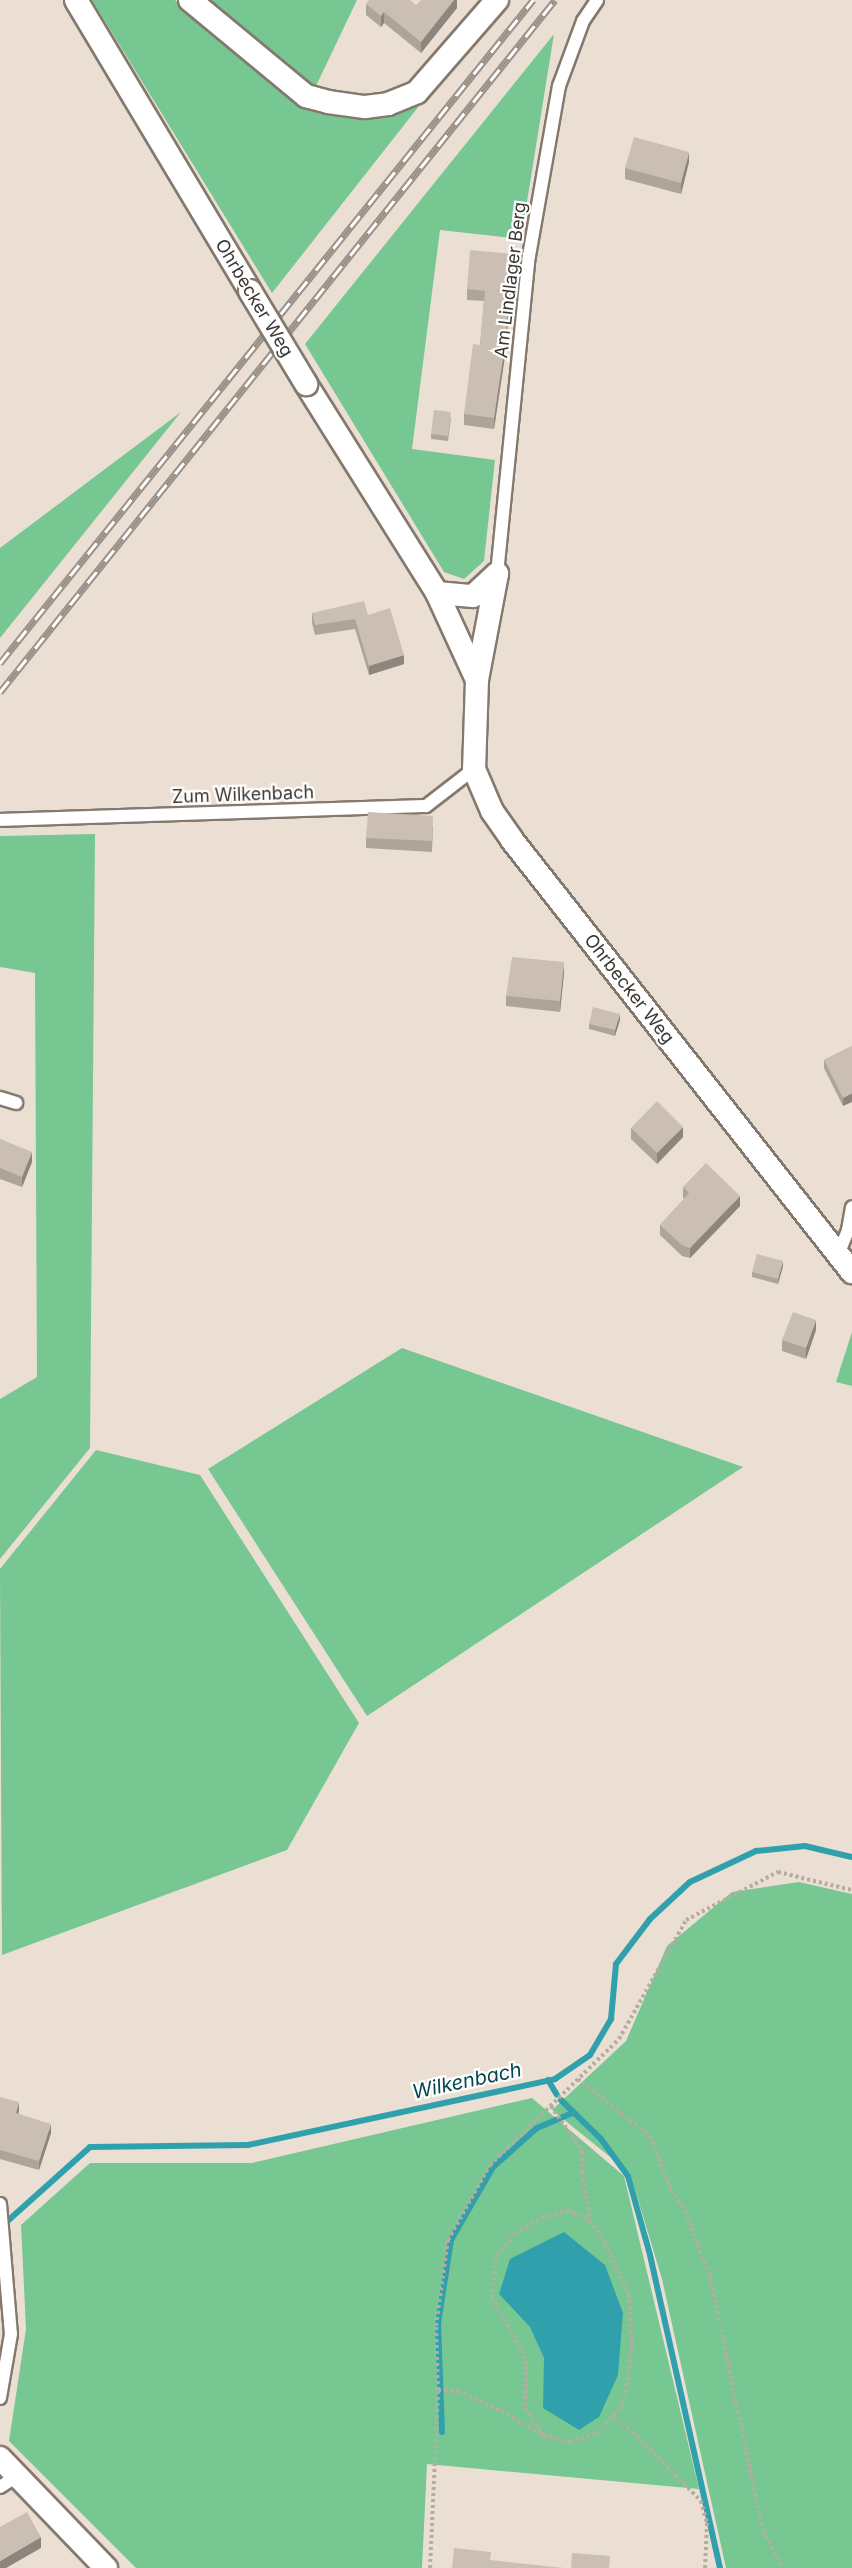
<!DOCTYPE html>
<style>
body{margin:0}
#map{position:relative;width:852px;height:2568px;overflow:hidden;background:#ebdfd3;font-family:Inter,sans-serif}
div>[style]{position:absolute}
.green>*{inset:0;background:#76c792}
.water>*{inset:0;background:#30a1ac}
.stream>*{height:6px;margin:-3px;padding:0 3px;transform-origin:3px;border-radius:3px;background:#30a1ac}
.path>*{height:4px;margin-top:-2px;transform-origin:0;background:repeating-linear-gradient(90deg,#b5aca2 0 3px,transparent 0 6px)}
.roads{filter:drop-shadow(2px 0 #84796e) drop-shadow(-2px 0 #84796e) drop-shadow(0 2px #84796e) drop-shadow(0 -2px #84796e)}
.service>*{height:12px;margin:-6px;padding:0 6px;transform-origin:6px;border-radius:6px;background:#fff}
.minor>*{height:22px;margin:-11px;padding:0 11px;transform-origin:11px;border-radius:11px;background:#fff}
.rail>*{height:7px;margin-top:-3.5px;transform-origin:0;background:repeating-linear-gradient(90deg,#fff 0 14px,#9a9289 0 28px);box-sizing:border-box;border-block:2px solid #9a9289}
.bridges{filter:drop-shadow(2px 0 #84796e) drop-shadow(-2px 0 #84796e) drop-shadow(0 2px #84796e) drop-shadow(0 -2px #84796e)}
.minor-bridge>*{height:22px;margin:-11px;padding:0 11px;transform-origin:11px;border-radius:11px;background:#fff}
.wall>*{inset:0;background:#afa49a}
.shaded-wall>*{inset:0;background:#8e867d}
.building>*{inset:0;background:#cbbfb3}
span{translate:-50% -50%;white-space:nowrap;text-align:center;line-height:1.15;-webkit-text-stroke:4.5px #fff;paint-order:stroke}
.street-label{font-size:18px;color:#3c3833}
.water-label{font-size:20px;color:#01464d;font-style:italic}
</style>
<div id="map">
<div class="green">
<div style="clip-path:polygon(92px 0,175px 0,301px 103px,367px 120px,419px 106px,272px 293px)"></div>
<div style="clip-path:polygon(208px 0,357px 0,315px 88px)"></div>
<div style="clip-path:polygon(554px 34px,521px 239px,440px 230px,412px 449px,495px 460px,484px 561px,464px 579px,444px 572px,305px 344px)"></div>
<div style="clip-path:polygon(181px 412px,0 638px,0 548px)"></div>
<div style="clip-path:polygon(95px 834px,90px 1448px,0 1559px,0 1399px,37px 1377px,35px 973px,0 967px,0 836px)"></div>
<div style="clip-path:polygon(852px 1332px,852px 1386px,836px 1382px)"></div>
<div style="clip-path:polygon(402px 1348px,743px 1467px,367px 1716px,208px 1469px)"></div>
<div style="clip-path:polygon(96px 1450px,200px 1475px,359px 1723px,287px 1850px,2px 1955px,0 1569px)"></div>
<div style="clip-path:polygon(799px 1882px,852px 1894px,852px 2568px,726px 2568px,662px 2279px,630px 2173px,552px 2110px,626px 2041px,667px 1946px,732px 1892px)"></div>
<div style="clip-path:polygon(532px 2098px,624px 2176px,699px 2489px,427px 2464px,422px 2568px,136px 2568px,9px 2441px,26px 2329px,21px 2225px,90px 2163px,252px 2163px)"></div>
</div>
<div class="water">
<div style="clip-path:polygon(564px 2232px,605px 2265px,623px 2313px,618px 2375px,599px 2417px,579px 2430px,543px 2408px,544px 2358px,530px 2327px,499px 2294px,510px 2259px)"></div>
</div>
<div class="stream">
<div style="left:548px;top:2080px;width:17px;rotate:59deg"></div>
<div style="left:561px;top:2100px;width:56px;rotate:44.3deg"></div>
<div style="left:601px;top:2139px;width:46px;rotate:53.9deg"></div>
<div style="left:628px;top:2176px;width:82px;rotate:74.4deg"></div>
<div style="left:650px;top:2255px;width:321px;rotate:77.4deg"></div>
<div style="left:2px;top:2226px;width:118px;rotate:-41.9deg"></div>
<div style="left:90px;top:2147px;width:158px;rotate:-0.7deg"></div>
<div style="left:248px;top:2145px;width:314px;rotate:-12.1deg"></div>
<div style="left:555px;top:2079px;width:42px;rotate:-34.4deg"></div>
<div style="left:590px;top:2055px;width:42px;rotate:-59.7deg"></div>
<div style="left:611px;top:2019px;width:55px;rotate:-84.8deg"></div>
<div style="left:616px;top:1964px;width:56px;rotate:-52.9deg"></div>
<div style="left:650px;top:1919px;width:54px;rotate:-42.8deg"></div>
<div style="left:690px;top:1882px;width:73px;rotate:-25.2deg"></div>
<div style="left:756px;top:1851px;width:49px;rotate:-5.8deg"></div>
<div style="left:805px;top:1846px;width:48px;rotate:13.2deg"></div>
<div style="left:442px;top:2432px;width:108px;rotate:-92.1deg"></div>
<div style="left:438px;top:2324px;width:85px;rotate:-81.2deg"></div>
<div style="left:451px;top:2240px;width:84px;rotate:-60.1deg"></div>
<div style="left:493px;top:2167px;width:59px;rotate:-41.6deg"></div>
<div style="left:537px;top:2128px;width:39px;rotate:-23deg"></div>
</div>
<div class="path">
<div style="left:578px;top:2079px;width:92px;rotate:38.4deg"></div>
<div style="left:650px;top:2136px;width:58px;rotate:68.7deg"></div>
<div style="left:671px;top:2190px;width:25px;rotate:56deg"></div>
<div style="left:685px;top:2211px;width:70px;rotate:69deg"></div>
<div style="left:710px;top:2276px;width:260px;rotate:78.3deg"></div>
<div style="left:763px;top:2531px;width:42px;rotate:61.6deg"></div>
<div style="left:551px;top:2106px;width:56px;rotate:55.2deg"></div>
<div style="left:583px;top:2152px;width:20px;rotate:93deg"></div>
<div style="left:582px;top:2172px;width:50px;rotate:79.6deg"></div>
<div style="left:438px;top:2390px;width:20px;rotate:3deg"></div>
<div style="left:458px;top:2391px;width:54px;rotate:25.1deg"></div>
<div style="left:507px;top:2414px;width:43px;rotate:30.7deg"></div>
<div style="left:544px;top:2436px;width:27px;rotate:13deg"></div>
<div style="left:570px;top:2442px;width:29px;rotate:-18deg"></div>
<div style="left:598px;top:2433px;width:38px;rotate:-49deg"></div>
<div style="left:623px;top:2404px;width:54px;rotate:-80.4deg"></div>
<div style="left:632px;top:2351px;width:56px;rotate:-93.1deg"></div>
<div style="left:629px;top:2295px;width:57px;rotate:-114.8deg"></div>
<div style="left:605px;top:2243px;width:25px;rotate:-124deg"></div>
<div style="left:591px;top:2222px;width:25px;rotate:-151deg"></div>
<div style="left:569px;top:2210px;width:26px;rotate:164deg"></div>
<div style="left:544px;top:2217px;width:35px;rotate:151deg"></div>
<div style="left:513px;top:2234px;width:30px;rotate:124deg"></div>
<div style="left:496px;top:2259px;width:39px;rotate:96deg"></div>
<div style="left:492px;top:2298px;width:60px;rotate:60deg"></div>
<div style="left:522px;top:2350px;width:16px;rotate:76deg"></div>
<div style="left:526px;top:2366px;width:42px;rotate:91.4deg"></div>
<div style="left:525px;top:2408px;width:34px;rotate:56deg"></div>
<div style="left:613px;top:2416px;width:26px;rotate:39deg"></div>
<div style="left:633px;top:2432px;width:97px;rotate:45.4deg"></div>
<div style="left:701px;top:2501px;width:23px;rotate:75deg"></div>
<div style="left:707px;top:2523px;width:45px;rotate:92.5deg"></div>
<div style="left:430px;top:2568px;width:178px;rotate:-87.4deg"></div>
<div style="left:438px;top:2390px;width:64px;rotate:-91.8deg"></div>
<div style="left:436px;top:2326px;width:87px;rotate:-82.1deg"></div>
<div style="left:448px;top:2240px;width:86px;rotate:-60.8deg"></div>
<div style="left:490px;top:2165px;width:180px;rotate:-44.3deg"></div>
<div style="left:619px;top:2039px;width:137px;rotate:-60.6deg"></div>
<div style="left:686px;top:1920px;width:104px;rotate:-27.6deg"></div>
<div style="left:778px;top:1872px;width:76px;rotate:13.7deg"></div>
</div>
<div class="roads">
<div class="service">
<div style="left:497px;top:574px;width:320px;rotate:-84.3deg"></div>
<div style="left:529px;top:256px;width:173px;rotate:-80deg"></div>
<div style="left:559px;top:86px;width:69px;rotate:-69.7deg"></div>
<div style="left:583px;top:21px;width:25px;rotate:-56deg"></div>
<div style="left:0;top:820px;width:426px;rotate:-1.9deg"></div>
<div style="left:426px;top:806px;width:61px;rotate:-37.6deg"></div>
<div style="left:0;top:1098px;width:17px;rotate:17deg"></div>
<div style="left:838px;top:1255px;width:27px;rotate:-68deg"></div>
<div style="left:848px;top:1230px;width:23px;rotate:-80deg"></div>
<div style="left:0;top:2204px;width:130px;rotate:85.2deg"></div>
<div style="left:11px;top:2334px;width:65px;rotate:99.8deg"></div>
<div style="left:0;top:2487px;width:20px;rotate:-33deg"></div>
</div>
<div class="minor">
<div style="left:76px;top:0;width:339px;rotate:59.1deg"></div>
<div style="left:190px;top:0;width:151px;rotate:39.6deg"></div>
<div style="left:306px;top:96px;width:23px;rotate:15deg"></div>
<div style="left:328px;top:102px;width:37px;rotate:8deg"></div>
<div style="left:365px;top:107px;width:23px;rotate:-7deg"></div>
<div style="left:388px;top:104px;width:31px;rotate:-22deg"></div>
<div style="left:417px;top:92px;width:122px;rotate:-49deg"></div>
<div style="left:306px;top:384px;width:247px;rotate:57.9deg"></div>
<div style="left:437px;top:593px;width:36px;rotate:5deg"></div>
<div style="left:473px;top:596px;width:33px;rotate:-43deg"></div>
<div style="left:497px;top:574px;width:108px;rotate:100.7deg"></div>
<div style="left:477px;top:680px;width:89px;rotate:91.9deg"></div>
<div style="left:474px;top:769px;width:46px;rotate:66.8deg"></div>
<div style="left:492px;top:811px;width:35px;rotate:55deg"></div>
<div style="left:512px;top:840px;width:550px;rotate:51.8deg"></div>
<div style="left:437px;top:593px;width:96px;rotate:65.3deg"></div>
<div style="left:0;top:2458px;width:153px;rotate:46.1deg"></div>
</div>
</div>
<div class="rail">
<div style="left:0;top:663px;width:851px;rotate:-51.2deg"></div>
<div style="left:0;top:692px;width:887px;rotate:-51.27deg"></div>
</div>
<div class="bridges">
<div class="minor-bridge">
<div style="left:250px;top:291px;width:109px;rotate:58.9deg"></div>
</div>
</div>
<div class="wall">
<div style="clip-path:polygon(457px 0,457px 8px,421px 53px,384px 23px,381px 27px,366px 15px,366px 4px,416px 5px)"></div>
<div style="clip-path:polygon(689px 162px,681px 194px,625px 179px,625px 168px)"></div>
<div style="clip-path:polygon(513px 264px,505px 356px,494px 429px,464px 425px,464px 414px,480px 345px,484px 301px,467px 300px,467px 289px)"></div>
<div style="clip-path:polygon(451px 417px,448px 441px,431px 439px,431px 434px)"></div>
<div style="clip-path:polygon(312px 613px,368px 615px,404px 664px,369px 675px,355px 629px,315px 635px,312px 623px)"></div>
<div style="clip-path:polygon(433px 826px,432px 852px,366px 848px,366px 838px)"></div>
<div style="clip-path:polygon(564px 973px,560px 1012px,506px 1006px,506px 996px)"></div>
<div style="clip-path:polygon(620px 1020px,615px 1036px,589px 1029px,589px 1024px)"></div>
<div style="clip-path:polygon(852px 1046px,843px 1106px,824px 1068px,824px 1060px)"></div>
<div style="clip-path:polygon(631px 1128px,683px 1137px,657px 1164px,631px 1139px)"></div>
<div style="clip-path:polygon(0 1139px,32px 1162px,22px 1187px,0 1179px)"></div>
<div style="clip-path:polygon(683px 1187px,740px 1206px,690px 1258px,682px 1256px,660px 1235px,660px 1225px,684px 1199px,683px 1198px)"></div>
<div style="clip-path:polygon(783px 1266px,778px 1284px,752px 1277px,752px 1272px)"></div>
<div style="clip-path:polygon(816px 1330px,806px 1359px,782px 1351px,782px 1340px)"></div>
<div style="clip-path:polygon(0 2097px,19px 2111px,18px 2113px,51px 2133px,39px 2170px,0 2159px)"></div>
</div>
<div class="shaded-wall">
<div style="clip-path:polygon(454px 0,457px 0,457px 8px,421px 53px,421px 42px)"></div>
<div style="clip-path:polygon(384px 12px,384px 23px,381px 27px,381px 16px)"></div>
<div style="clip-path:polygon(689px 152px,689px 162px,681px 194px,681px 183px)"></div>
<div style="clip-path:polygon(513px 254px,513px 264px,505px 356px,494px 429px,494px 418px)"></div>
<div style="clip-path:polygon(404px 655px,404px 664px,369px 675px,369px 666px)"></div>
<div style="clip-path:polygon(564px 962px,564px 973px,560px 1012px,560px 1001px)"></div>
<div style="clip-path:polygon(620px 1014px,620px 1020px,615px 1036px,615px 1030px)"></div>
<div style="clip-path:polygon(852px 1093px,852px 1102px,843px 1106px,843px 1098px)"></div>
<div style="clip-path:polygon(683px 1127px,683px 1137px,657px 1164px,657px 1153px)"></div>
<div style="clip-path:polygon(32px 1152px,32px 1162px,22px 1187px,22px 1177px)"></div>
<div style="clip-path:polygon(740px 1196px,740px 1206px,690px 1258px,690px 1248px)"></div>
<div style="clip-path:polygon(783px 1261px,783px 1266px,778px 1284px,778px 1279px)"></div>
<div style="clip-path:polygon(816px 1320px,816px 1330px,806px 1359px,806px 1348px)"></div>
<div style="clip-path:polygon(19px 2102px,19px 2111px,16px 2122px,16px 2113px)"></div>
<div style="clip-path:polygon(51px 2124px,51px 2133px,39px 2170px,39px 2161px)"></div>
<div style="clip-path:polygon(41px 2537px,41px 2548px,6px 2568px,0 2568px,0 2561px)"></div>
</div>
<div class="building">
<div style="clip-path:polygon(369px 0,410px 0,416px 5px,421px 0,454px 0,421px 42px,384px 12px,381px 16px,366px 4px)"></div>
<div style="clip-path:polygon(634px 137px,689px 152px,681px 183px,625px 168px)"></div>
<div style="clip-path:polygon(470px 250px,513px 254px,505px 345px,494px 418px,464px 414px,473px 344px,480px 345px,485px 291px,467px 289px)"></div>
<div style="clip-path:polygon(434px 410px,451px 412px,448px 436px,431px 434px)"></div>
<div style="clip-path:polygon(364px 601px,368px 615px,390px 608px,404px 655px,369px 666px,355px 619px,315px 625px,312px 613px)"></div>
<div style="clip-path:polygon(368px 812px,433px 816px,432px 841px,366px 838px)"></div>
<div style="clip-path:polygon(512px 957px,564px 962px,560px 1001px,506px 996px)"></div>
<div style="clip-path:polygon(593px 1007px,620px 1014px,615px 1030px,589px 1024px)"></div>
<div style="clip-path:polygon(852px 1046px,852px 1093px,843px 1098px,824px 1060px)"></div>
<div style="clip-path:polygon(657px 1101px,683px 1127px,657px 1153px,631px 1128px)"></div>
<div style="clip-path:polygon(0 1139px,32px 1152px,22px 1177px,0 1168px)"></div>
<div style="clip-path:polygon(706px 1163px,740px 1196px,690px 1248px,682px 1245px,660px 1225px,689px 1193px,683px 1187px)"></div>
<div style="clip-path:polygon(757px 1254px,783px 1261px,778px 1279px,752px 1272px)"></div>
<div style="clip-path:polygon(793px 1312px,816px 1320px,806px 1348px,782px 1340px)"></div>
<div style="clip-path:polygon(0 2097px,19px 2102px,16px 2113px,51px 2124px,39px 2161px,0 2150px)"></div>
<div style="clip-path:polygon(27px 2512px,41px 2537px,0 2561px,0 2527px)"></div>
<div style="clip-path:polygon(454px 2548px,491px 2552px,490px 2560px,564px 2568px,452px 2568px)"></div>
<div style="clip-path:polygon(572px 2553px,610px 2556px,609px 2568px,571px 2568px)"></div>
</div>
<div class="street-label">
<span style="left:511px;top:280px;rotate:-83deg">Am Lindlager Berg</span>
<span style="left:254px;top:298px;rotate:59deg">Ohrbecker Weg</span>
<span style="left:243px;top:795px;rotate:-2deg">Zum Wilkenbach</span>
<span style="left:629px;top:989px;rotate:52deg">Ohrbecker Weg</span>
</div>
<div class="water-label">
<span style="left:467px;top:2081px;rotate:-12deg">Wilkenbach</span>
</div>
</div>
